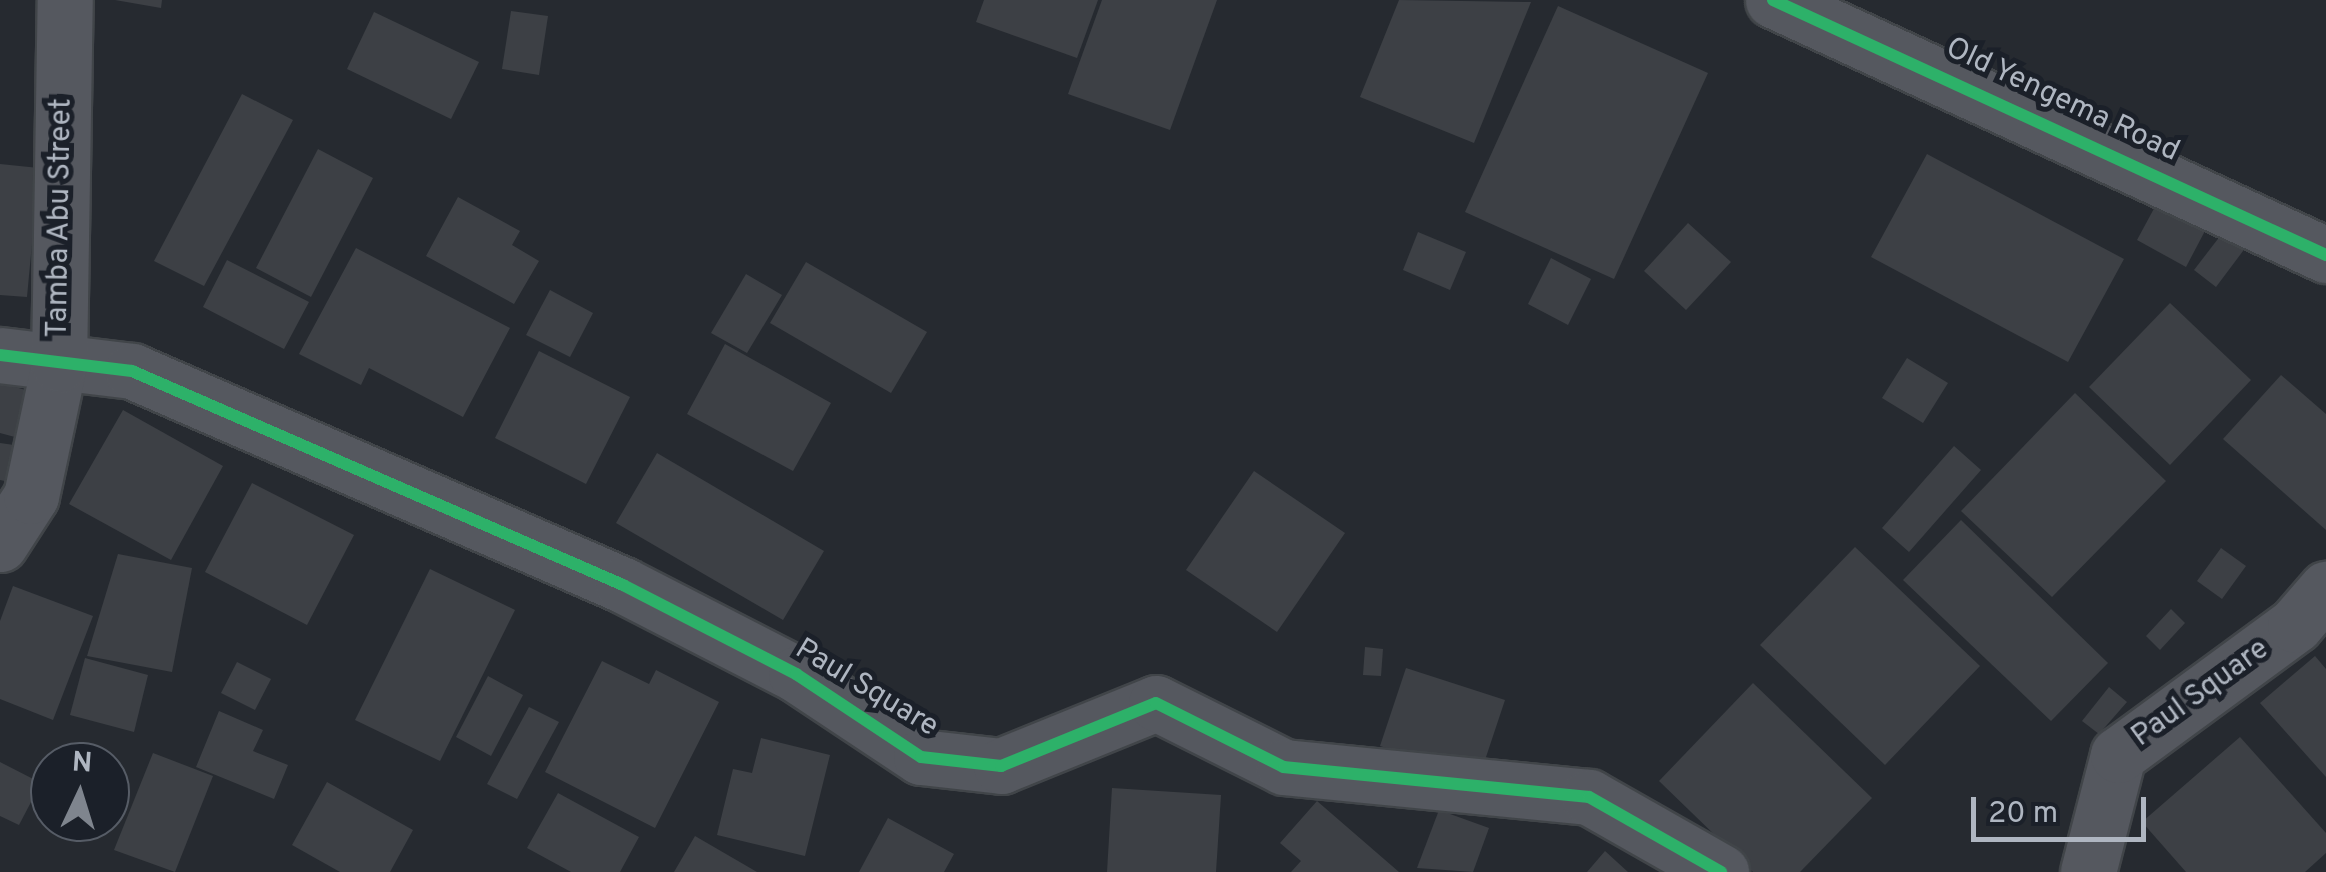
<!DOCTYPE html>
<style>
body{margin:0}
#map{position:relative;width:2326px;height:872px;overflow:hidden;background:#262a30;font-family:Overpass,sans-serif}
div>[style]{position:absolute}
.building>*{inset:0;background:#3d4045}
.roads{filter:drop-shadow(2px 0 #414549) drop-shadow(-2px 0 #414549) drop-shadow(0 2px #414549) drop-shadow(0 -2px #414549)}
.minor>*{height:55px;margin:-27.5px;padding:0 27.5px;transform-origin:27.5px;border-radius:27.5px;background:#55585f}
.cycleway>*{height:12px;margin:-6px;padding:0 6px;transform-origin:6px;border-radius:6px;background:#2db169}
span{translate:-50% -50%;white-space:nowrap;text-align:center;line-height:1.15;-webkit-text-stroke:10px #1b2029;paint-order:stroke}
.street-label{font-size:30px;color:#afb6c1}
.north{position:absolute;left:30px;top:742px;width:100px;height:100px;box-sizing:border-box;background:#1b2029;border:2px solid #565c66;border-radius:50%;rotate:4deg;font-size:28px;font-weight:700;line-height:40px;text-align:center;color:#afb6c1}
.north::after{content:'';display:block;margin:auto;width:35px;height:45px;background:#7f858e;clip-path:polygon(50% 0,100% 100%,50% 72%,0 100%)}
.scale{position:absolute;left:1971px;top:797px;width:175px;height:45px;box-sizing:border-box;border:5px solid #afb6c1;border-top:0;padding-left:12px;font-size:30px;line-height:35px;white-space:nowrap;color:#afb6c1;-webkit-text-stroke:8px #1b2029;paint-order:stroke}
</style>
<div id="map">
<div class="building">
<div style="clip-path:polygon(115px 0,162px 0,161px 8px)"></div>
<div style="clip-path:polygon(984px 0,1098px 0,1077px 58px,976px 22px)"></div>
<div style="clip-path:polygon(1102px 0,1217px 0,1170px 130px,1068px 94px)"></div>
<div style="clip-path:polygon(1399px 0,1531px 2px,1474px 143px,1360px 97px)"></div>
<div style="clip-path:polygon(1558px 6px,1708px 73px,1614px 279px,1465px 212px)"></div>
<div style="clip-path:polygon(511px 11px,548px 16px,539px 75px,502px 69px)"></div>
<div style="clip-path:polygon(374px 12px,479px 62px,451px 119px,347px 69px)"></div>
<div style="clip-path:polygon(242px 94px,293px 120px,204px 286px,154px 261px)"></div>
<div style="clip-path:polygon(318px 149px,373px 178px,311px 297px,256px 268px)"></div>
<div style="clip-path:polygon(1927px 154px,2124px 259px,2068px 362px,1871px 257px)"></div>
<div style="clip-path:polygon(0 164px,39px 168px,27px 297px,0 295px)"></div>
<div style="clip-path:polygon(458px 197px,520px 231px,512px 245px,539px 261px,514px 304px,426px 256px)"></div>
<div style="clip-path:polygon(2157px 203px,2206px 229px,2186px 267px,2137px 240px)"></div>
<div style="clip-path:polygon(1688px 223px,1731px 262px,1686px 310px,1644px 271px)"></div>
<div style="clip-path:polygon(2224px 231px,2246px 247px,2216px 287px,2194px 270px)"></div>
<div style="clip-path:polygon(1418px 232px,1466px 252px,1450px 290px,1403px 270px)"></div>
<div style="clip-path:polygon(356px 248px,510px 328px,463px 417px,369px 368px,361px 385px,299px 354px)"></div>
<div style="clip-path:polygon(1551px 258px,1591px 279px,1568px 325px,1528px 304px)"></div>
<div style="clip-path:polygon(227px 260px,309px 302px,284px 349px,203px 307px)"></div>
<div style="clip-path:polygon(806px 262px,927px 332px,891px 393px,770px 323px)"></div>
<div style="clip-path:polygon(746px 274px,782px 295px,747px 353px,711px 333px)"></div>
<div style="clip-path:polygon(550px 290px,593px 313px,570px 357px,526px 335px)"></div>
<div style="clip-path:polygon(2170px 303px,2251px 380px,2170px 465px,2089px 387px)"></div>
<div style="clip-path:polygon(725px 344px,831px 403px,793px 471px,687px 414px)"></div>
<div style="clip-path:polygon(539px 351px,630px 397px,586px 484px,495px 438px)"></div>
<div style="clip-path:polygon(1907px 358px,1948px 383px,1923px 423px,1882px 398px)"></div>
<div style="clip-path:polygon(2281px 375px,2326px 414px,2326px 530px,2223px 439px)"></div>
<div style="clip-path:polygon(0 383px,37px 393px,26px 440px,0 433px)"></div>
<div style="clip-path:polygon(2075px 393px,2166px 481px,2052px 597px,1961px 511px)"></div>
<div style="clip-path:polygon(123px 410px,223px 466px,171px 560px,69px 504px)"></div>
<div style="clip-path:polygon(0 443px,21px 446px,15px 483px,0 480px)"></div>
<div style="clip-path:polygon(1954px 446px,1981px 470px,1909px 552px,1882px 528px)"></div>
<div style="clip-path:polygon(657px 453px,824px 551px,783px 620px,616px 523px)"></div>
<div style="clip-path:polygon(1254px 471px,1345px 533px,1277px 632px,1186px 570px)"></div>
<div style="clip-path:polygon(252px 483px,354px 535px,307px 625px,205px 572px)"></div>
<div style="clip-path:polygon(1961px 520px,2108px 663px,2051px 721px,1903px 580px)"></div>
<div style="clip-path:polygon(1855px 547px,1980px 666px,1885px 765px,1760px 645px)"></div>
<div style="clip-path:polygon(2221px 548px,2246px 566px,2222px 599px,2197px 581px)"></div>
<div style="clip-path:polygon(118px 554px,192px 568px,172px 672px,87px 656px)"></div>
<div style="clip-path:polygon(430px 569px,515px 610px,440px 761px,355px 720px)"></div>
<div style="clip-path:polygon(13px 586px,93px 616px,53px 720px,0 699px,0 621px)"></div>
<div style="clip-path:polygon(2171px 609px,2185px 623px,2160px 650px,2146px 636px)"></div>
<div style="clip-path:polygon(1365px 647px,1383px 649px,1381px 676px,1363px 675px)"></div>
<div style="clip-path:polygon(2315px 656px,2326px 669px,2326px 777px,2260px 703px)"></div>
<div style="clip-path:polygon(85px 658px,148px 675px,134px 732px,70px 715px)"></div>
<div style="clip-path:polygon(602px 661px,649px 684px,656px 670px,719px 702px,655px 828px,545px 772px)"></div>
<div style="clip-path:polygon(237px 662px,271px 679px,255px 710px,221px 693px)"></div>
<div style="clip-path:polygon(1406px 668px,1505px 700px,1479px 778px,1380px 746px)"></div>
<div style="clip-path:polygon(488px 676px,523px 695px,491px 756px,456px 737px)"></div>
<div style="clip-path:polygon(1753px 683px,1872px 798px,1800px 872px,1753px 872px,1659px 781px)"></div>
<div style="clip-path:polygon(2109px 687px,2127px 702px,2099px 734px,2082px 721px)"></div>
<div style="clip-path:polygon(529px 707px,559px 722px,517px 799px,487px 784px)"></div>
<div style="clip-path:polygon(219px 711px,263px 730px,253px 751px,288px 765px,274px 799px,196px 767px)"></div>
<div style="clip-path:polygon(2240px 737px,2326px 833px,2326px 853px,2305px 872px,2186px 872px,2142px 822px)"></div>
<div style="clip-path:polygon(761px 738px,830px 755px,805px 856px,717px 835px,733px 769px,752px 773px)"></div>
<div style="clip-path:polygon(153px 753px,213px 776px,175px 872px,114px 850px)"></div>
<div style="clip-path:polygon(0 762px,41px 783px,19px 825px,0 816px)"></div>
<div style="clip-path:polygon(327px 782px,413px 830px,390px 872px,340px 872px,292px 845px)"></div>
<div style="clip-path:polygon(1112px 788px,1221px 795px,1216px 872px,1107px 872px)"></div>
<div style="clip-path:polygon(558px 793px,639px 837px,620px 872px,571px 872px,527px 848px)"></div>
<div style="clip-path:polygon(1317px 801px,1399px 872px,1291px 872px,1301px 861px,1280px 843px)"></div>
<div style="clip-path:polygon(1439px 810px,1489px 828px,1473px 872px,1417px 868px)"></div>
<div style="clip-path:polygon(888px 818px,954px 854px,944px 872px,859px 872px)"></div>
<div style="clip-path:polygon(695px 836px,757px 872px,674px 872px)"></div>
<div style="clip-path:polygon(1605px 851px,1628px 872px,1587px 872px)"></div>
</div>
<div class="roads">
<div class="minor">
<div style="left:1773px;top:0;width:609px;rotate:24.76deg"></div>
<div style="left:0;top:355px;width:133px;rotate:6.9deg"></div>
<div style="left:132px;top:371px;width:536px;rotate:23.55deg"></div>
<div style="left:623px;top:585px;width:195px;rotate:27.2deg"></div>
<div style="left:796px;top:674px;width:150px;rotate:33.6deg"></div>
<div style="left:921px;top:757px;width:81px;rotate:6.4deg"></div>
<div style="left:1001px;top:766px;width:167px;rotate:-22.1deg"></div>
<div style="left:1156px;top:703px;width:143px;rotate:26.6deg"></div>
<div style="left:1284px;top:767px;width:306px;rotate:5.6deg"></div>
<div style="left:1589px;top:797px;width:152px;rotate:29.6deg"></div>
<div style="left:0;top:544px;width:57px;rotate:-57.1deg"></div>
<div style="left:31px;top:496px;width:135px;rotate:-78deg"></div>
<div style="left:59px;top:364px;width:364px;rotate:-89.1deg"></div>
<div style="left:2088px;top:872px;width:121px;rotate:-75.6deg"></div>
<div style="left:2118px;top:755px;width:220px;rotate:-36.3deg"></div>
<div style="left:2295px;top:625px;width:48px;rotate:-49.3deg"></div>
</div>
</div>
<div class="cycleway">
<div style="left:1773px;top:0;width:609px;rotate:24.76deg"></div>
<div style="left:0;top:355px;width:133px;rotate:6.9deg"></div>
<div style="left:132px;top:371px;width:536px;rotate:23.55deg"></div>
<div style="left:623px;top:585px;width:195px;rotate:27.2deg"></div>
<div style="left:796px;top:674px;width:150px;rotate:33.6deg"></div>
<div style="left:921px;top:757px;width:81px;rotate:6.4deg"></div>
<div style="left:1001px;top:766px;width:167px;rotate:-22.1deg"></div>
<div style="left:1156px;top:703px;width:143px;rotate:26.6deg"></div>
<div style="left:1284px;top:767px;width:306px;rotate:5.6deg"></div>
<div style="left:1589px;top:797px;width:152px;rotate:29.6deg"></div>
</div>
<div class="street-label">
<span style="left:2062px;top:101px;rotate:25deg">Old Yengema Road</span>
<span style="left:61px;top:218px;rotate:-89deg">Tamba Abu Street</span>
<span style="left:866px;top:689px;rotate:31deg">Paul Square</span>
<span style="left:2201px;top:694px;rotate:-36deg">Paul Square</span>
</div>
<div class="north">N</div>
<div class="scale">20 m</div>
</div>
